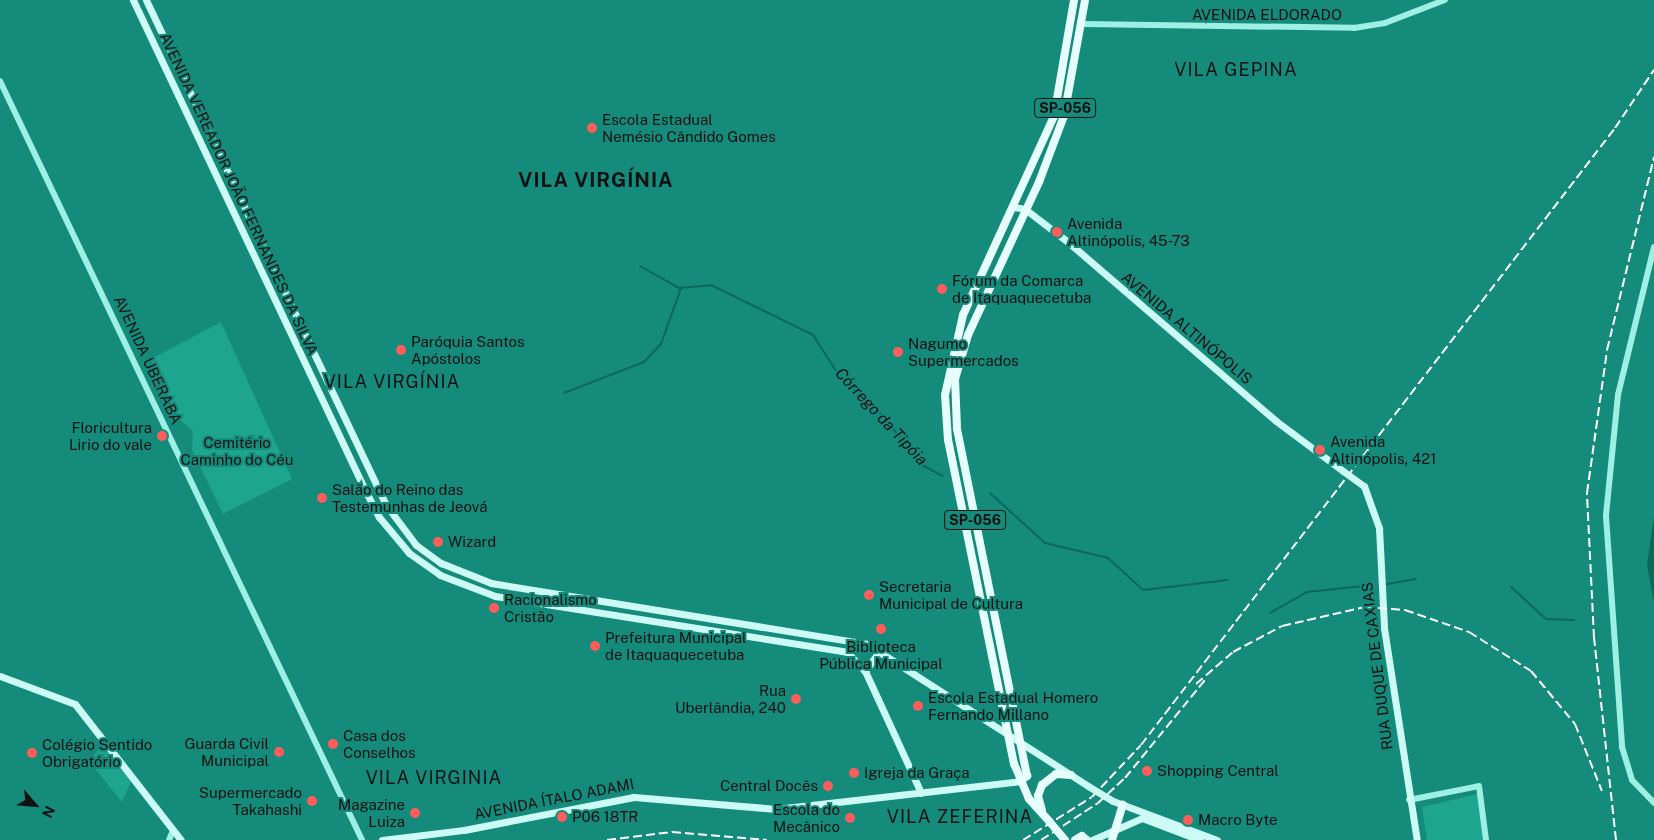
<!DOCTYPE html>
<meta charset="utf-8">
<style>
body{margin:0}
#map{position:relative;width:1654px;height:840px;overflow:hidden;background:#158b7b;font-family:"Public Sans",sans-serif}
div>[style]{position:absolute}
.green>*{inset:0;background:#1da590}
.water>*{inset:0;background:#0d685c}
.stream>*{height:2px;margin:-1px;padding:0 1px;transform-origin:1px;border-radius:1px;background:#0d685c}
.tertiary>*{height:6px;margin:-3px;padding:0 3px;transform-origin:3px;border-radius:3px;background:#9df0e3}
.secondary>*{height:7px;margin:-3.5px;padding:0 3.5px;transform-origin:3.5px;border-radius:3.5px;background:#cbfbf4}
.primary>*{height:8px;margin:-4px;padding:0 4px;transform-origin:4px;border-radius:4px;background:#e6fffd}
.rail>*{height:2px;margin-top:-1px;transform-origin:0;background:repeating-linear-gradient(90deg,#fff 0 9px,transparent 0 13px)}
.secondary-bridge>*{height:7px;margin:-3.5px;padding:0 3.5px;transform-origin:3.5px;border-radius:3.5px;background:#cbfbf4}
.primary-bridge>*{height:8px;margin:-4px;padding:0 4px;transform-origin:4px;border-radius:4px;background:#e6fffd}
.dots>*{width:14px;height:14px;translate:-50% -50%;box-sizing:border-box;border:2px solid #158b7b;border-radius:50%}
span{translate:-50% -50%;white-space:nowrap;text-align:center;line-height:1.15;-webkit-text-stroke:4px #158b7b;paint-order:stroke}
.shield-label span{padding:1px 4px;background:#158b7b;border:1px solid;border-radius:4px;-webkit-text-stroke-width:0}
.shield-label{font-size:14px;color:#111;font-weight:700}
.street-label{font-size:15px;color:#111}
.poi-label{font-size:15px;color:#111}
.left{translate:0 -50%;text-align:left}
.right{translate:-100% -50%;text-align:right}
.park-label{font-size:15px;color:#111}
.water-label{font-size:16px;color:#111;font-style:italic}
.quarter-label{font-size:18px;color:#111;letter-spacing:1px}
.district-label{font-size:20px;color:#111;font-weight:700;letter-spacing:1px}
.north{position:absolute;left:10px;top:780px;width:50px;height:50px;-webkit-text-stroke:4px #158b7b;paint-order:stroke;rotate:117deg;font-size:14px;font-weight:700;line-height:20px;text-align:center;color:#111}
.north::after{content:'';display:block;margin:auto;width:18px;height:22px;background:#111;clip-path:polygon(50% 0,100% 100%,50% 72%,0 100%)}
</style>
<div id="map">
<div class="green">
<div style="clip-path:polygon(221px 322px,292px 479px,223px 514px,192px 450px,193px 431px,178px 418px,151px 359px)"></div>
<div style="clip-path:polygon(102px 745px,131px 782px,122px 802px,89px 761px)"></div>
<div style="clip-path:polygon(1478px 794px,1483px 840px,1427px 840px,1422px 807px)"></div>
</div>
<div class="water">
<div style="clip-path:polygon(1654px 515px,1654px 603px,1647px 565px)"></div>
</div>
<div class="stream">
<div style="left:640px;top:266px;width:45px;rotate:29.4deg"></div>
<div style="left:679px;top:288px;width:32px;rotate:-5deg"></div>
<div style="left:711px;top:285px;width:114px;rotate:26.1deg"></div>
<div style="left:813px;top:335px;width:50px;rotate:57.3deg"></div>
<div style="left:840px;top:377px;width:34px;rotate:38deg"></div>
<div style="left:867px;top:398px;width:89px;rotate:50deg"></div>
<div style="left:924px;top:466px;width:21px;rotate:28deg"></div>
<div style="left:564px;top:393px;width:86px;rotate:-21.2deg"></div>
<div style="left:644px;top:362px;width:25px;rotate:-47deg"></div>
<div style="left:661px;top:344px;width:59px;rotate:-70.3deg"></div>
<div style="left:990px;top:493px;width:74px;rotate:42.3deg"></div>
<div style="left:1045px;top:543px;width:65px;rotate:13.4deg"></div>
<div style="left:1108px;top:558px;width:47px;rotate:42.4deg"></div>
<div style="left:1143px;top:590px;width:85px;rotate:-6.8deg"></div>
<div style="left:1387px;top:584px;width:29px;rotate:-10deg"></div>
<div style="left:1511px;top:587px;width:47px;rotate:42.4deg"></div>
<div style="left:1546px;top:619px;width:28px;rotate:2deg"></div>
<div style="left:1270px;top:613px;width:43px;rotate:-29.6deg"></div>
<div style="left:1307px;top:592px;width:66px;rotate:-6.1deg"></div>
</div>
<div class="tertiary">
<div style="left:1083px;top:24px;width:271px;rotate:0.8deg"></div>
<div style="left:1354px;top:28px;width:31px;rotate:-9deg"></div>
<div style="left:1385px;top:23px;width:64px;rotate:-21deg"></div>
<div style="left:0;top:81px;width:841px;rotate:64.5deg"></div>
<div style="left:1654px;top:247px;width:152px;rotate:103.7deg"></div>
<div style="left:1618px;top:395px;width:122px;rotate:95.7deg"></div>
<div style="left:1606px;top:516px;width:232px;rotate:86deg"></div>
<div style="left:1622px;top:747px;width:34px;rotate:73deg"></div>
<div style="left:1632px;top:780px;width:32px;rotate:46deg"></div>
<div style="left:1409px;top:800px;width:71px;rotate:-11.3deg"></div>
<div style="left:1479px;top:786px;width:54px;rotate:82.6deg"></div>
<div style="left:169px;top:840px;width:8px;rotate:-67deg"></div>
</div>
<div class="secondary">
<div style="left:133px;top:0;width:538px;rotate:64.67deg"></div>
<div style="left:363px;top:486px;width:35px;rotate:63deg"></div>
<div style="left:379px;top:517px;width:47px;rotate:50.2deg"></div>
<div style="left:409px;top:553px;width:38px;rotate:35deg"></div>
<div style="left:440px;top:575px;width:59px;rotate:20.9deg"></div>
<div style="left:495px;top:596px;width:356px;rotate:9deg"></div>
<div style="left:847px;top:652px;width:26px;rotate:47deg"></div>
<div style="left:865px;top:671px;width:134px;rotate:65.3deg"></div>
<div style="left:146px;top:0;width:559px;rotate:64.58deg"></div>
<div style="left:386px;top:505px;width:50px;rotate:53.1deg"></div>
<div style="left:416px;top:545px;width:31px;rotate:36deg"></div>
<div style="left:441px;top:563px;width:54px;rotate:21.8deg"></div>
<div style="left:491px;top:583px;width:381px;rotate:9.2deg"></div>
<div style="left:867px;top:644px;width:263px;rotate:32.7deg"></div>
<div style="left:1014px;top:207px;width:11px;rotate:10deg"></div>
<div style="left:1025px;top:209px;width:54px;rotate:37.5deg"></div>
<div style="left:1068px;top:242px;width:274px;rotate:40.7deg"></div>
<div style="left:1276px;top:421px;width:84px;rotate:36.7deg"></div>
<div style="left:1364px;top:486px;width:45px;rotate:70.3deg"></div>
<div style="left:1379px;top:528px;width:100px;rotate:87.1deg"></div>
<div style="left:1384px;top:628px;width:215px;rotate:81.2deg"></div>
<div style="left:865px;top:671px;width:24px;rotate:-54deg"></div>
<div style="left:0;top:676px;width:80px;rotate:20.5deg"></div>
<div style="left:75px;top:704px;width:172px;rotate:52.1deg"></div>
<div style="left:1113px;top:801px;width:111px;rotate:20.6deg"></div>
<div style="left:382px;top:840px;width:83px;rotate:-7deg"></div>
<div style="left:464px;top:830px;width:173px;rotate:-11deg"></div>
<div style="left:634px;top:797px;width:143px;rotate:4.8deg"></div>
<div style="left:776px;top:809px;width:246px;rotate:-6.5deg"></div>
<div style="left:1092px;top:840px;width:55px;rotate:-23.7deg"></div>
<div style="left:1142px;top:818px;width:62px;rotate:20.8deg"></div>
</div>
<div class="primary">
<div style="left:1020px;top:781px;width:9px;rotate:-36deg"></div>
<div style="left:1027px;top:776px;width:355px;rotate:-101.4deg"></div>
<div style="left:957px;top:428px;width:49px;rotate:-92.3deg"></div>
<div style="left:955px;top:379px;width:46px;rotate:-73.5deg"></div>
<div style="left:968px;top:335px;width:169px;rotate:-65.1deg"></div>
<div style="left:1039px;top:182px;width:71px;rotate:-69.3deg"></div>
<div style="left:1064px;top:116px;width:118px;rotate:-79.7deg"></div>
<div style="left:1042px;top:810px;width:15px;rotate:-106deg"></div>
<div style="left:1038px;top:796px;width:12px;rotate:-70deg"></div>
<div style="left:1042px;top:785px;width:18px;rotate:-38deg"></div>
<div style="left:1056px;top:774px;width:15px;rotate:4deg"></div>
<div style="left:1049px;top:821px;width:30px;rotate:-132deg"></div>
<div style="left:1029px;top:799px;width:38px;rotate:-113deg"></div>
<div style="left:1014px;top:764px;width:331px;rotate:-101.5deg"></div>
<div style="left:948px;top:440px;width:45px;rotate:-93.8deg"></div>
<div style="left:945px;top:395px;width:82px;rotate:-77.3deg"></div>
<div style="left:963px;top:315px;width:219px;rotate:-65.4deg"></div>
<div style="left:1054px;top:116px;width:118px;rotate:-80.2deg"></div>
<div style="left:1075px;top:840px;width:8px;rotate:-30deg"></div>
<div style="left:1082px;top:836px;width:6px;rotate:39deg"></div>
<div style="left:1112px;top:840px;width:37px;rotate:-73deg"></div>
</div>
<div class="rail">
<div style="left:1196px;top:684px;width:49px;rotate:-40.9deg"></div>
<div style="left:1233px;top:652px;width:55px;rotate:-28deg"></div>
<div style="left:1282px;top:626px;width:85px;rotate:-12.9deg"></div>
<div style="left:1365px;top:607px;width:40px;rotate:4.3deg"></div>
<div style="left:1405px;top:610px;width:68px;rotate:19deg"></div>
<div style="left:1469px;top:632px;width:73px;rotate:32.2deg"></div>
<div style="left:1531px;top:671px;width:69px;rotate:50.3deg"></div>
<div style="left:1575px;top:724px;width:72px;rotate:68.1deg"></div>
<div style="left:607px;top:840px;width:65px;rotate:-7deg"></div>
<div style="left:672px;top:832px;width:95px;rotate:4.8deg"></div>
<div style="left:1023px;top:840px;width:81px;rotate:-31.9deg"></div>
<div style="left:1092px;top:797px;width:71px;rotate:-46.7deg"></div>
<div style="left:1141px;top:745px;width:778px;rotate:-52.47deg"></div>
<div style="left:1615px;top:128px;width:70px;rotate:-56.1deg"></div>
<div style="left:1041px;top:840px;width:68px;rotate:-33deg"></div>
<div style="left:1098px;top:803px;width:37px;rotate:-43deg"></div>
<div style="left:1125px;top:778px;width:127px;rotate:-50.8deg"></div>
<div style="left:1616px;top:840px;width:203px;rotate:-96.2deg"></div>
<div style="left:1594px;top:638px;width:145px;rotate:-92.8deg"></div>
<div style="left:1587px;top:493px;width:144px;rotate:-82deg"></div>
<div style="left:1607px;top:350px;width:199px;rotate:-76.3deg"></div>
</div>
<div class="secondary-bridge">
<div style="left:1343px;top:471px;width:26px;rotate:36deg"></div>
<div style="left:1088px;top:786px;width:29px;rotate:31deg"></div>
</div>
<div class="primary-bridge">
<div style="left:1049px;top:821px;width:25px;rotate:50deg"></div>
</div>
<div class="dots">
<div style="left:592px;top:128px;background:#ff5d5c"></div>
<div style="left:1057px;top:232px;background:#ff5d5c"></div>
<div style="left:942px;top:289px;background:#ff5d5c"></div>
<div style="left:401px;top:350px;background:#ff5d5c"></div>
<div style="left:898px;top:352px;background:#ff5d5c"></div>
<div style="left:162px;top:436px;background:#ff5d5c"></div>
<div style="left:1320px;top:450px;background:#ff5d5c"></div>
<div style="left:322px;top:498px;background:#ff5d5c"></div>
<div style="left:438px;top:542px;background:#ff5d5c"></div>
<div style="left:869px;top:595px;background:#ff5d5c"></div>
<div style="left:494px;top:608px;background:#ff5d5c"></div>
<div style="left:881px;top:629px;background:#ff5d5c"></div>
<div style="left:595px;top:646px;background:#ff5d5c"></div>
<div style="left:796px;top:699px;background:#ff5d5c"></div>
<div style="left:918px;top:706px;background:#ff5d5c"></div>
<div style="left:333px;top:744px;background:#ff5d5c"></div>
<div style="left:279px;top:752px;background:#ff5d5c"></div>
<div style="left:32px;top:753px;background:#ff5d5c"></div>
<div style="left:1147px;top:771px;background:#ff5d5c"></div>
<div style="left:854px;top:773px;background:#ff5d5c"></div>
<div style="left:828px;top:786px;background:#ff5d5c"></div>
<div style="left:312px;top:801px;background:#ff5d5c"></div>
<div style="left:415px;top:813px;background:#ff5d5c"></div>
<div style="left:562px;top:817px;background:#ff5d5c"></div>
<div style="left:850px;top:818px;background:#ff5d5c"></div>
<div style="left:1188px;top:820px;background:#ff5d5c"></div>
</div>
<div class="shield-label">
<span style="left:1065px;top:108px">SP-056</span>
<span style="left:975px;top:520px">SP-056</span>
</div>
<div class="street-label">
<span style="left:1267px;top:15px">AVENIDA ELDORADO</span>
<span style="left:239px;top:194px;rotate:65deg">AVENIDA VEREADOR JOÃO FERNANDES DA SILVA</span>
<span style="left:1187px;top:328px;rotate:40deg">AVENIDA ALTINÓPOLIS</span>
<span style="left:148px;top:360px;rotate:65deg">AVENIDA UBERABA</span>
<span style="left:1377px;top:666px;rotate:-97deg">RUA DUQUE DE CAXIAS</span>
<span style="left:554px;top:799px;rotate:-11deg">AVENIDA ÍTALO ADAMI</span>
</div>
<div class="poi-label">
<span class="left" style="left:602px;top:128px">Escola Estadual<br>Nemésio Cândido Gomes</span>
<span class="left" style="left:1067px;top:232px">Avenida<br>Altinópolis, 45-73</span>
<span class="left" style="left:952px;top:289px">Fórum da Comarca<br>de Itaquaquecetuba</span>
<span class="left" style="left:411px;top:350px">Paróquia Santos<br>Apóstolos</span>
<span class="left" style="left:908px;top:352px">Nagumo<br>Supermercados</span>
<span class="right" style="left:152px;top:436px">Floricultura<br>Lirio do vale</span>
<span class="left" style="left:1330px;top:450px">Avenida<br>Altinópolis, 421</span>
<span class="left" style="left:332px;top:498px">Salão do Reino das<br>Testemunhas de Jeová</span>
<span class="left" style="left:448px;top:542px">Wizard</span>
<span class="left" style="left:879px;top:595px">Secretaria<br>Municipal de Cultura</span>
<span class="left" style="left:504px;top:608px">Racionalismo<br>Cristão</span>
<span class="left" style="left:605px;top:646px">Prefeitura Municipal<br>de Itaquaquecetuba</span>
<span style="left:881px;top:655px">Biblioteca<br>Pública Municipal</span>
<span class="right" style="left:786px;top:699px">Rua<br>Uberlândia, 240</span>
<span class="left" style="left:928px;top:706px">Escola Estadual Homero<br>Fernando Millano</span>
<span class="left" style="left:343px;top:744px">Casa dos<br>Conselhos</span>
<span class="right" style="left:269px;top:752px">Guarda Civil<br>Municipal</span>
<span class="left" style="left:42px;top:753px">Colégio Sentido<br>Obrigatório</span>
<span class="left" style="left:1157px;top:771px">Shopping Central</span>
<span class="left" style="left:864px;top:773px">Igreja da Graça</span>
<span class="right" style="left:818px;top:786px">Central Docês</span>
<span class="right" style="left:302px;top:801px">Supermercado<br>Takahashi</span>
<span class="right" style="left:405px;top:813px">Magazine<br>Luiza</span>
<span class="right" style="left:840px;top:818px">Escola do<br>Mecânico</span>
<span class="left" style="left:572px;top:817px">P06 18TR</span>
<span class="left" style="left:1198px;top:820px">Macro Byte</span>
</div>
<div class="park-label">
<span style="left:237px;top:451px">Cemitério<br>Caminho do Céu</span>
</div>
<div class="water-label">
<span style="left:881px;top:417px;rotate:47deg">Córrego da Tipóia</span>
</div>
<div class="quarter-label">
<span style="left:1236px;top:70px">VILA GEPINA</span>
<span style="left:392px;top:382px">VILA VIRGÍNIA</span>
<span style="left:434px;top:778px">VILA VIRGINIA</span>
<span style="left:960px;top:817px">VILA ZEFERINA</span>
</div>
<div class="district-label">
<span style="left:596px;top:180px">VILA VIRGÍNIA</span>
</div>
<div class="north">N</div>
</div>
